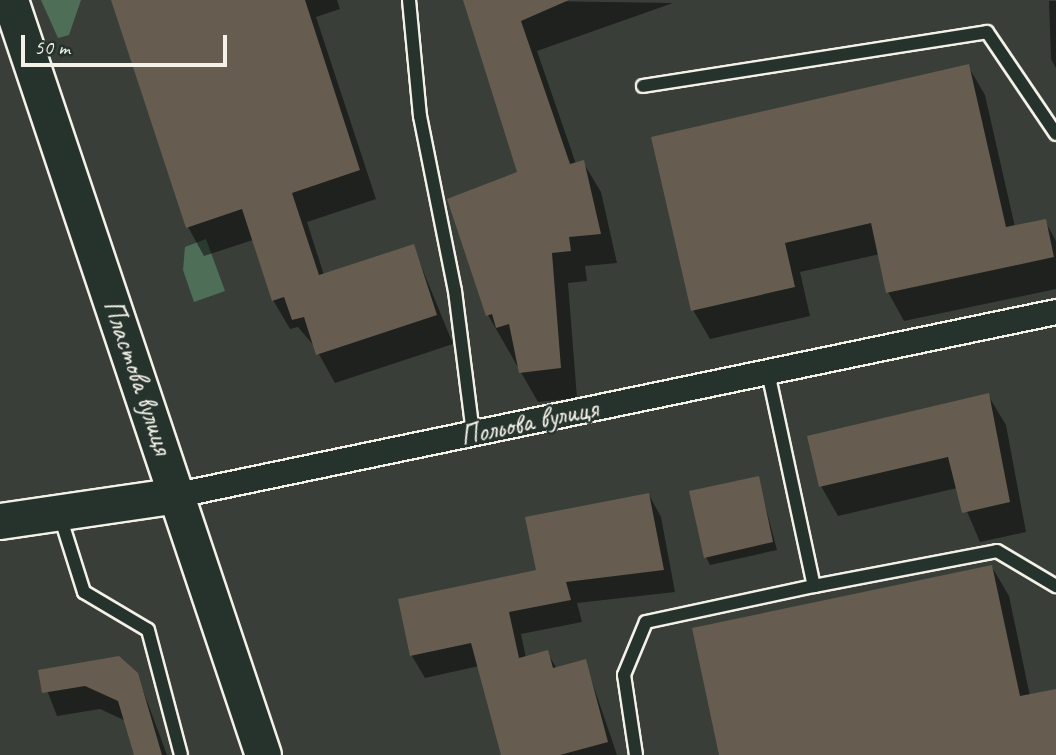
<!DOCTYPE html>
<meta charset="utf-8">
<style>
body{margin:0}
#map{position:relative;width:1056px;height:755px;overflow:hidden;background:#393f38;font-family:Caveat,sans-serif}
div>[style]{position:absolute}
.green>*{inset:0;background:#4e6e58}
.shadow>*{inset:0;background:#0007}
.building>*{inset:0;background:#665c50}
.roads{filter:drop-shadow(2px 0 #f4f1e8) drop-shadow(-2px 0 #f4f1e8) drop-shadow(0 2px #f4f1e8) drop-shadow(0 -2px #f4f1e8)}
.lane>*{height:12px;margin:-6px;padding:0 6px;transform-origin:6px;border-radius:6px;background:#26332d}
.street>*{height:24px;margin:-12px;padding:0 12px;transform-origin:12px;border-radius:12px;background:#26332d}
.secondary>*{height:35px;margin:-17.5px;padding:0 17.5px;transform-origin:17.5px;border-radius:17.5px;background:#26332d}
span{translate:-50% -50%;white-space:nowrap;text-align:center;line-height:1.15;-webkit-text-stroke:5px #26332d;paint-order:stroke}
.street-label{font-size:28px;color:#f4f1e8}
.scale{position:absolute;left:21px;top:35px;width:206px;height:32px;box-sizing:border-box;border:4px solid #f4f1e8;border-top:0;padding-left:9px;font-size:21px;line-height:24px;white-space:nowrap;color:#f4f1e8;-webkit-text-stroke:5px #26332d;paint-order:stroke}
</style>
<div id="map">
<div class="green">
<div style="clip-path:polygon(41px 0,81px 0,69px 35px,58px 38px)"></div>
<div style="clip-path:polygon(206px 239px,225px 291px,194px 302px,183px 270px,185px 247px)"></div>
</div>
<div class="shadow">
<div style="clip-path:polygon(113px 0,337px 0,340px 9px,316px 17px,376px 199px,307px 222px,324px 275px,413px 246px,453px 344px,335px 383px,315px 347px,298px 327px,290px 329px,273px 300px,253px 240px,204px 256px,188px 227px)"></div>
<div style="clip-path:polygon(465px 0,673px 3px,537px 51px,576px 164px,583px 162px,601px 192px,617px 263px,585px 266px,587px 281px,568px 283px,577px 398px,538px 402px,488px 315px,449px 200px,519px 173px)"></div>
<div style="clip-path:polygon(1049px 1px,1056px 1px,1056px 68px,1051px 59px)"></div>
<div style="clip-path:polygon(968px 66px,985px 95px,1015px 227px,1045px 221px,1056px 241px,1056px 289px,904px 321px,888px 292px,880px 254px,800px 272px,810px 316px,710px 339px,693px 310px)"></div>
<div style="clip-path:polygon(988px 395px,1006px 425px,1026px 532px,980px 542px,957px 488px,838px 516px,821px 486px)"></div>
<div style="clip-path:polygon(758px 478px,777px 550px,710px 565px,706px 557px)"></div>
<div style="clip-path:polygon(649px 495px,661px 517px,675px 592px,577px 603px,582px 622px,521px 634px,526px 658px,547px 652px,557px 669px,585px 661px,617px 755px,503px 755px,479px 666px,425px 678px,412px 656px,400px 601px,538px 571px)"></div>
<div style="clip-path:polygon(992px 567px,1009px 596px,1030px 696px,1056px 691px,1056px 755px,721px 755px)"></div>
<div style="clip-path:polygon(40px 672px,137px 674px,167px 755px,135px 755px,126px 721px,100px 709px,57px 716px)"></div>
</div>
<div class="building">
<div style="clip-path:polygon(111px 0,305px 0,360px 170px,292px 193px,319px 275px,414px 244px,437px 315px,316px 355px,304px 317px,292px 320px,284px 297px,272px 301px,242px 209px,186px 228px)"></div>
<div style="clip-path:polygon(463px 0,569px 0,521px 21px,570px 164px,584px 160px,601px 234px,569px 237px,571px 251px,552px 253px,561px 368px,519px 373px,509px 324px,496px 328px,492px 314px,486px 316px,447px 199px,517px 172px)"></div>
<div style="clip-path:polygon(969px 64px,1006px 227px,1046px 219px,1054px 257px,886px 293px,871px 223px,785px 243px,795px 287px,691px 311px,651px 137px)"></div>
<div style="clip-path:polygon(989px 393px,1010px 502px,962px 513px,948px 457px,819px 487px,807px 436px)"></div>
<div style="clip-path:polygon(759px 476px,773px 542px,704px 558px,689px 491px)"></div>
<div style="clip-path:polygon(649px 493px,664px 570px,566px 582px,571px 600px,509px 612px,519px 658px,548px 650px,553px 668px,586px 659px,608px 742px,560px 755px,501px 755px,471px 643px,410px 656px,398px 599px,536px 570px,525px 517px)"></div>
<div style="clip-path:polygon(992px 565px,1020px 696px,1056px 689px,1056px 755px,719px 755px,692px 628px)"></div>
<div style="clip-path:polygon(119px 656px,138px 673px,162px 755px,134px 755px,118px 701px,85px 686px,42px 693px,38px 670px)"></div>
</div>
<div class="roads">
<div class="lane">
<div style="left:409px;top:0;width:117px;rotate:84.6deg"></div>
<div style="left:420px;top:116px;width:178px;rotate:78.7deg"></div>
<div style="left:455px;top:291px;width:144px;rotate:82.8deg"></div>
<div style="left:643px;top:86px;width:348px;rotate:-8.9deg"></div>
<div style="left:987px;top:32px;width:123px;rotate:55.9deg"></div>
<div style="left:768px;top:372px;width:219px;rotate:77.9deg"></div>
<div style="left:814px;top:586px;width:186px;rotate:-10.8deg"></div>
<div style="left:997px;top:551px;width:69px;rotate:30.7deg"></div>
<div style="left:60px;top:516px;width:80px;rotate:72.5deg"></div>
<div style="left:84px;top:592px;width:74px;rotate:30.7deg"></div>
<div style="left:148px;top:630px;width:129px;rotate:75.2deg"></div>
<div style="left:636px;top:755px;width:81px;rotate:-98.5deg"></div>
<div style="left:624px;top:675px;width:57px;rotate:-67.5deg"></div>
<div style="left:646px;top:622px;width:172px;rotate:-12.1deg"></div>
</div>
<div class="street">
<div style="left:178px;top:495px;width:897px;rotate:-11.77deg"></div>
</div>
<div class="secondary">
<div style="left:10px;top:0;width:796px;rotate:71.47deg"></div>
<div style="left:0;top:521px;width:180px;rotate:-8.3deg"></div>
</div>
</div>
<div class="street-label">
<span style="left:138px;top:377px;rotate:71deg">Пластова вулиця</span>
<span style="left:529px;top:422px;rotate:-12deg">Польова вулиця</span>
</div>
<div class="scale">50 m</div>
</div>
